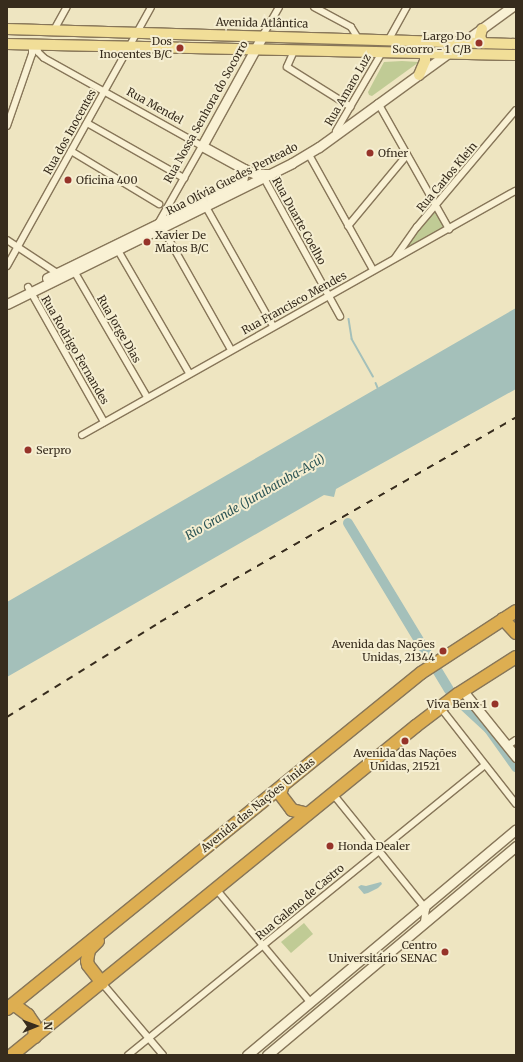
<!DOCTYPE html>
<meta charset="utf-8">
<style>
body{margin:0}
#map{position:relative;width:523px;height:1062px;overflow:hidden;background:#eee5c1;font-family:Merriweather,serif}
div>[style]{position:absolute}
.green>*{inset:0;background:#c0cb95}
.water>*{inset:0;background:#a4c0ba}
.stream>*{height:1.5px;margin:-0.75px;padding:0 0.75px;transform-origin:0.75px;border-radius:0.75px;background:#a4c0ba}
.river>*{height:10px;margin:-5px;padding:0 5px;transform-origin:5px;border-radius:5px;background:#a4c0ba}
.roads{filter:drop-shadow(1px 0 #877659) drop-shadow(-1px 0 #877659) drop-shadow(0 1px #877659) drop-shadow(0 -1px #877659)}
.street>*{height:6px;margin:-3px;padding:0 3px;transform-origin:3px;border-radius:3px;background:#f9f1d4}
.secondary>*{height:9px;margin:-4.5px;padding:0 4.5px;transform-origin:4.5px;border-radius:4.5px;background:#f9f1d4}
.primary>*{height:10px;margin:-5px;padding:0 5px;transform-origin:5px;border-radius:5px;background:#f1de98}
.highway>*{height:12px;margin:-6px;padding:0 6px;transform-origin:6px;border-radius:6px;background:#ddae51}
.rail>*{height:1.5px;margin-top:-0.75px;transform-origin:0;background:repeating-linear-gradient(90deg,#372c1d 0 7px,transparent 0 14px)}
.dots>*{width:11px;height:11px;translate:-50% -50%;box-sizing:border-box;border:2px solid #f5eed1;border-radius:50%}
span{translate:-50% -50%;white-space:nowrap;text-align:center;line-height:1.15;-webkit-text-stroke:4px #f5eed1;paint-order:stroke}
.street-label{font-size:11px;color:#372c1d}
.poi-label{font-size:11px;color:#372c1d}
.right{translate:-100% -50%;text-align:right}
.left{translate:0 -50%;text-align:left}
.water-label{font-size:12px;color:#2c5556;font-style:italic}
.frame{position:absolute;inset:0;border:8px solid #372c1d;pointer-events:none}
.north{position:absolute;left:16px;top:1006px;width:40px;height:40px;-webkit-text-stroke:3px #f5eed1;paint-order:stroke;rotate:89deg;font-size:11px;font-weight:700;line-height:16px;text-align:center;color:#372c1d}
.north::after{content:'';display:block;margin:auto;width:14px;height:18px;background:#372c1d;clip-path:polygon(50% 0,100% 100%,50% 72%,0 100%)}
</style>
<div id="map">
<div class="green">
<div style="clip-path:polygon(402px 61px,419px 62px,372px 96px,369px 95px,368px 92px,384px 62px)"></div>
<div style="clip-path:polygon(434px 210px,445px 228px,401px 250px)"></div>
<div style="clip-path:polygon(304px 923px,313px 934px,291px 953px,281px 942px)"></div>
</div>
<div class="water">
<div style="clip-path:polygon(516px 308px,516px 389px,336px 489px,334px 497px,324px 495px,7px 677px,7px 602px)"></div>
<div style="clip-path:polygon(381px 882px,382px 884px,378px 888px,368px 893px,364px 894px,358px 887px,361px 885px,366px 886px)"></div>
</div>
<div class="stream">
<div style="left:349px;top:319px;width:20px;rotate:81deg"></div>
<div style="left:352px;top:339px;width:43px;rotate:60.4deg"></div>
<div style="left:376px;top:383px;width:5px;rotate:68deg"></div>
</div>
<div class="river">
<div style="left:348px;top:523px;width:195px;rotate:58.8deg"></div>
<div style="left:461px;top:703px;width:38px;rotate:43deg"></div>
<div style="left:489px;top:729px;width:47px;rotate:54.6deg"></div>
</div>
<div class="roads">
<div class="street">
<div style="left:314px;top:7px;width:42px;rotate:28.4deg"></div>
<div style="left:351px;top:27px;width:13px;rotate:58deg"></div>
<div style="left:54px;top:30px;width:26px;rotate:-61deg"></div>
<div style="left:263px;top:35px;width:32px;rotate:-60deg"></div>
<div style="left:389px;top:39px;width:37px;rotate:-61deg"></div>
<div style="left:37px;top:45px;width:7px;rotate:82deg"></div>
<div style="left:38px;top:52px;width:8px;rotate:45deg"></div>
<div style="left:44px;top:58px;width:181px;rotate:29.1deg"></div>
<div style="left:202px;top:146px;width:87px;rotate:119.5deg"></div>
<div style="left:159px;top:222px;width:147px;rotate:60.6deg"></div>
<div style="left:294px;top:51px;width:17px;rotate:114deg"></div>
<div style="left:287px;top:67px;width:75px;rotate:32deg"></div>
<div style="left:378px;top:103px;width:145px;rotate:60.6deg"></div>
<div style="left:87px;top:123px;width:112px;rotate:29.6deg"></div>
<div style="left:7px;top:126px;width:76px;rotate:-70.9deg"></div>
<div style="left:32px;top:54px;width:9px;rotate:-90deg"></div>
<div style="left:336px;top:131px;width:89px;rotate:-59.7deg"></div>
<div style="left:71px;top:151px;width:103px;rotate:31.1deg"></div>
<div style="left:308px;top:153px;width:134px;rotate:60.9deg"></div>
<div style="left:264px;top:178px;width:158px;rotate:61.2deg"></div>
<div style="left:206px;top:207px;width:137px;rotate:60.6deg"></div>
<div style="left:348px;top:226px;width:92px;rotate:-50.3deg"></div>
<div style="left:7px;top:240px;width:60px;rotate:33.4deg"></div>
<div style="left:116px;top:247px;width:146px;rotate:59.9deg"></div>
<div style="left:395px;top:258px;width:38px;rotate:-55deg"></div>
<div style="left:417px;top:227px;width:153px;rotate:-49.8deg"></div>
<div style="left:7px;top:266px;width:296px;rotate:-60.9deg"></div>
<div style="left:74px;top:271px;width:146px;rotate:59.9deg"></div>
<div style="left:28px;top:287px;width:155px;rotate:60.6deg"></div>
<div style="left:82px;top:435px;width:498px;rotate:-29.4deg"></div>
<div style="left:440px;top:707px;width:123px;rotate:51.9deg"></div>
<div style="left:507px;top:746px;width:11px;rotate:-34deg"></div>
<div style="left:333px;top:794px;width:148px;rotate:51deg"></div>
<div style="left:426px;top:909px;width:13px;rotate:99deg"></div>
<div style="left:216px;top:889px;width:147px;rotate:50.2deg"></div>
<div style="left:102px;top:983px;width:94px;rotate:49.7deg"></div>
<div style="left:128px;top:1055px;width:460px;rotate:-39.1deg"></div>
</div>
<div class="secondary">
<div style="left:263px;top:35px;width:127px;rotate:118.8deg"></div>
<div style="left:202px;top:146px;width:48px;rotate:28.7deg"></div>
<div style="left:244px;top:169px;width:13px;rotate:23deg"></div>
<div style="left:256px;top:174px;width:15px"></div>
<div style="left:47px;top:278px;width:217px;rotate:-26deg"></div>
<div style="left:242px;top:183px;width:14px;rotate:-82deg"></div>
<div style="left:7px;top:304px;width:318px;rotate:-26.3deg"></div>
<div style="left:292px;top:163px;width:31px;rotate:-31deg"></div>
<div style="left:319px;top:147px;width:238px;rotate:-36deg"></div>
<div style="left:463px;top:691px;width:85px;rotate:51.2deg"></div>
<div style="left:247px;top:1055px;width:351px;rotate:-40deg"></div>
<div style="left:267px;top:1055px;width:325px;rotate:-40deg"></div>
</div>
<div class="primary">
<div style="left:7px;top:29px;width:509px;rotate:1.69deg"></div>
<div style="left:482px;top:29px;width:8px;rotate:104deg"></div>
<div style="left:480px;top:37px;width:7px;rotate:63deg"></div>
<div style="left:7px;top:44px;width:509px;rotate:1.24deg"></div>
<div style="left:419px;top:75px;width:15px;rotate:-67deg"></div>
<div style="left:425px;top:61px;width:12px;rotate:-90deg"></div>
</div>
<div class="highway">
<div style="left:503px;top:619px;width:19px;rotate:47deg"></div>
<div style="left:283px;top:785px;width:9px;rotate:108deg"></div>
<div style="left:280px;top:794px;width:20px;rotate:53deg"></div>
<div style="left:292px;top:810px;width:16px;rotate:14deg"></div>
<div style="left:98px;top:941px;width:13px;rotate:135deg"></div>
<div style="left:89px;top:950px;width:11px;rotate:100deg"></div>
<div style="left:87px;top:961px;width:4px;rotate:76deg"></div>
<div style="left:88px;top:965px;width:23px;rotate:52deg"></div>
<div style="left:10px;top:1006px;width:6px"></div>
<div style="left:16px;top:1006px;width:15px;rotate:37deg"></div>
<div style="left:28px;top:1015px;width:11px;rotate:56deg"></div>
<div style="left:34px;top:1024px;width:13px;rotate:86deg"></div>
<div style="left:7px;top:1009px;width:533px;rotate:-39.06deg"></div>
<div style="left:421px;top:673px;width:113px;rotate:-33.1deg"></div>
<div style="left:12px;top:1055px;width:521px;rotate:-39.16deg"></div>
<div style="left:416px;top:726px;width:53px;rotate:-37.3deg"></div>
<div style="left:458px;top:694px;width:69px;rotate:-32.5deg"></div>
</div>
</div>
<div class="rail">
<div style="left:7px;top:717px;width:180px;rotate:-31.8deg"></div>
<div style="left:160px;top:622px;width:411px;rotate:-29.9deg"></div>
</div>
<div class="dots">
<div style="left:479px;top:43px;background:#963329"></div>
<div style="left:180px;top:48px;background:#963329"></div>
<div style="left:370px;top:153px;background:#963329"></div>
<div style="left:68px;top:180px;background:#963329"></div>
<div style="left:147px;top:242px;background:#963329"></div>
<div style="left:28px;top:450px;background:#963329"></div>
<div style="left:443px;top:651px;background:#963329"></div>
<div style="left:495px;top:704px;background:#963329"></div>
<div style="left:405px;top:741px;background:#963329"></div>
<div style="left:330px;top:846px;background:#963329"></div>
<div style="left:445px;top:952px;background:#963329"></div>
</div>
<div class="street-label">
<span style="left:262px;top:23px;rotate:1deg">Avenida Atlântica</span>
<span style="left:348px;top:90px;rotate:-60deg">Rua Amaro Luz</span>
<span style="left:155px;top:106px;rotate:29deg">Rua Mendel</span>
<span style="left:206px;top:112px;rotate:-61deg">Rua Nossa Senhora do Socorro</span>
<span style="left:70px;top:132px;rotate:-61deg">Rua dos Inocentes</span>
<span style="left:447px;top:177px;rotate:-50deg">Rua Carlos Klein</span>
<span style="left:232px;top:179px;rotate:-27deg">Rua Olívia Guedes Penteado</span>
<span style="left:299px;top:221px;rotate:61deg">Rua Duarte Coelho</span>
<span style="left:294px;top:303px;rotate:-29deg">Rua Francisco Mendes</span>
<span style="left:119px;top:329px;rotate:60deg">Rua Jorge Dias</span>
<span style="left:75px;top:350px;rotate:60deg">Rua Rodrigo Fernandes</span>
<span style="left:258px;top:805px;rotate:-39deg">Avenida das Nações Unidas</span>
<span style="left:300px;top:902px;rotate:-40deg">Rua Galeno de Castro</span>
</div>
<div class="poi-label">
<span class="right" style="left:471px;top:43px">Largo Do<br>Socorro - 1 C/B</span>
<span class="right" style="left:172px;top:48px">Dos<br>Inocentes B/C</span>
<span class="left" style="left:378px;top:153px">Ofner</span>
<span class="left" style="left:76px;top:180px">Oficina 400</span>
<span class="left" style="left:155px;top:242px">Xavier De<br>Matos B/C</span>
<span class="left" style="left:36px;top:450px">Serpro</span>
<span class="right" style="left:435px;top:651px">Avenida das Nações<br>Unidas, 21344</span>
<span class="right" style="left:487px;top:704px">Viva Benx 1</span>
<span style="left:405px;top:760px">Avenida das Nações<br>Unidas, 21521</span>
<span class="left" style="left:338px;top:846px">Honda Dealer</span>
<span class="right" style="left:437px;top:952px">Centro<br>Universitário SENAC</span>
</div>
<div class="water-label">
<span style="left:255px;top:497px;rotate:-30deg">Rio Grande (Jurubatuba-Açú)</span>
</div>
<div class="frame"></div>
<div class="north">N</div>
</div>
